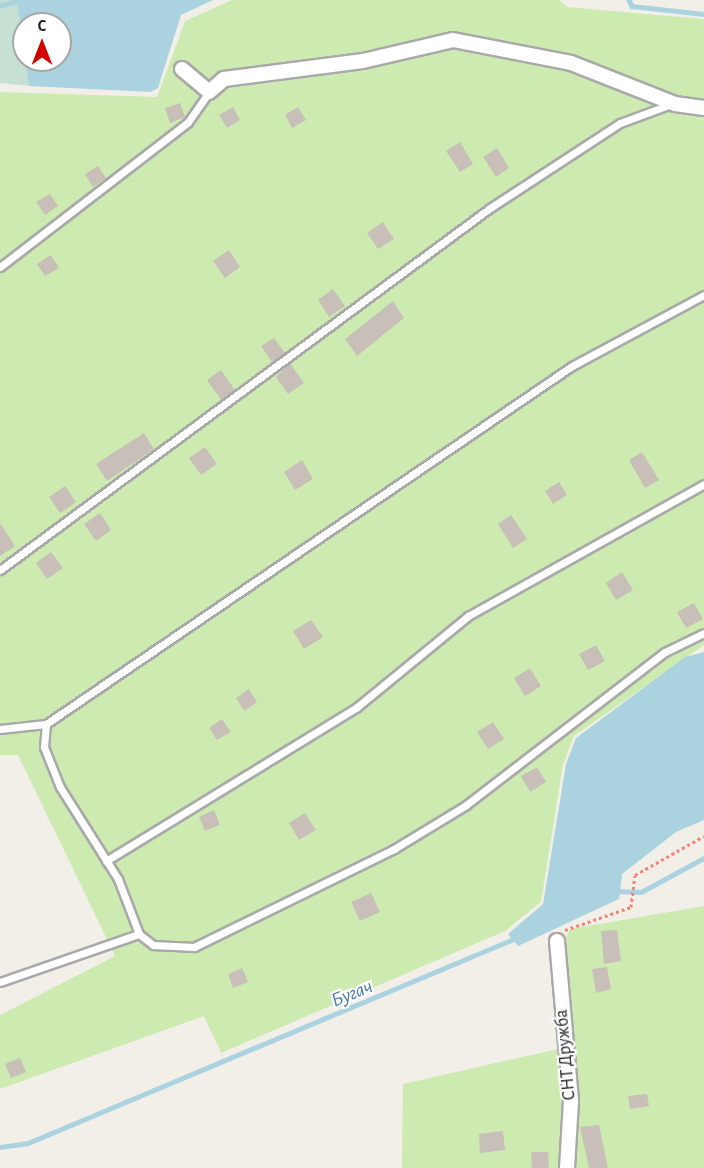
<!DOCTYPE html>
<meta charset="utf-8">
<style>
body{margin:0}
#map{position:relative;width:704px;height:1168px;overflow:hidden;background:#f2efe9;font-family:"Alegreya Sans",sans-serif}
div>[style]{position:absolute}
.grass>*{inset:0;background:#cdebb0}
.wetland>*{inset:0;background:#c6e0d4}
.water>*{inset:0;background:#aad3df}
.stream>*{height:4.5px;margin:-2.25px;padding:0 2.25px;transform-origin:2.25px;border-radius:2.25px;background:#aad3df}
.building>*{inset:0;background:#c7bfb8}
.path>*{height:3px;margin-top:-1.5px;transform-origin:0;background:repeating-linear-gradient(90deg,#fa8072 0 3px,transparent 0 6px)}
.roads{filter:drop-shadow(2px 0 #a9a9a9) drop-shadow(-2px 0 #a9a9a9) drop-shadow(0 2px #a9a9a9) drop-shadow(0 -2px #a9a9a9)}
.service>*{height:7px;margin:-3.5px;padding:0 3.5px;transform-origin:3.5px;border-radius:3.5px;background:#fff}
.minor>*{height:14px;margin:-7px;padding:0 7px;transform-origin:7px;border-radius:7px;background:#fff}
span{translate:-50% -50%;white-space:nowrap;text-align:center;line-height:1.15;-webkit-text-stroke:4.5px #fff;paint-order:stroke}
.street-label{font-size:18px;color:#222}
.water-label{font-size:20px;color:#4a7aab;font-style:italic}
.north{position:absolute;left:12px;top:12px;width:60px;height:60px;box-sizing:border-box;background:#fff;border:2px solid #a7a7a7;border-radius:50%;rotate:0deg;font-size:16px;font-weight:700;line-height:24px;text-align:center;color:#222}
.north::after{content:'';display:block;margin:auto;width:21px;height:27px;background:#d40000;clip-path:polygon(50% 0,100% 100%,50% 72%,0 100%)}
</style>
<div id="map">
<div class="grass">
<div style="clip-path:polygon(232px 0,559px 0,567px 7px,704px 19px,704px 645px,574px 736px,563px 765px,541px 902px,505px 931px,221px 1053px,204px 1016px,0 1089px,0 1015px,115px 956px,18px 755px,0 755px,0 92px,157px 97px,185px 21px)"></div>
<div style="clip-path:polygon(704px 906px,704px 1168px,402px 1168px,403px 1084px,571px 1046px,565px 939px,570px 929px)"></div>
</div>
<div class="wetland">
<div style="clip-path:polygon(0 0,17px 0,29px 86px,0 83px)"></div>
</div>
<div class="water">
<div style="clip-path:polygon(17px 0,213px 0,181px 15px,158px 88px,150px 92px,29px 86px,25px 60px,60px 60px,60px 24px,24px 24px,24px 53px)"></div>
<div style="clip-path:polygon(704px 652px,704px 820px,676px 832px,622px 874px,619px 899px,518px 946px,508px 934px,543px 904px,566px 764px,576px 738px,685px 657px)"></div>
</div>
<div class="stream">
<div style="left:629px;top:0;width:7px;rotate:63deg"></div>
<div style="left:632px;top:6px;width:72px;rotate:6.3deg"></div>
<div style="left:0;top:5px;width:25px;rotate:-11deg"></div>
<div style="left:615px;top:891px;width:26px;rotate:2deg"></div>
<div style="left:641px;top:892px;width:72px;rotate:-28.4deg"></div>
<div style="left:0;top:1147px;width:28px;rotate:-8deg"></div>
<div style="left:28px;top:1143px;width:529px;rotate:-22.79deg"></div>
</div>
<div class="building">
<div style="clip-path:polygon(180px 103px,185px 117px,170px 123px,165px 108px)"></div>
<div style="clip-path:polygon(233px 107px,240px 120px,227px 128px,219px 115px)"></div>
<div style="clip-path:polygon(298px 107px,306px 120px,292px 128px,285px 115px)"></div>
<div style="clip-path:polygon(460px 142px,473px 164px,460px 172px,446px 151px)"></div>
<div style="clip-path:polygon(497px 148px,509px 168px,496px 177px,483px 157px)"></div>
<div style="clip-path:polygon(98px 166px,106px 178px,93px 187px,85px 174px)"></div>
<div style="clip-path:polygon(50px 194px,58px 206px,45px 215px,36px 202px)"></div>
<div style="clip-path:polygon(383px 222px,394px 239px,378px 249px,367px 233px)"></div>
<div style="clip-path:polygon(229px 250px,240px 267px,225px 278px,213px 261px)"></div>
<div style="clip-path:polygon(51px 255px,59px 268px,45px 276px,37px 264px)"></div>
<div style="clip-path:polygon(333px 289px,345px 306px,329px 317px,318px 300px)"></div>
<div style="clip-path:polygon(393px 301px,404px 318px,357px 356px,345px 339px)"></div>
<div style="clip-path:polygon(274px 338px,285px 353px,272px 362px,261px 346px)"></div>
<div style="clip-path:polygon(290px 363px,304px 383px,288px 394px,276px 377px)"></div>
<div style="clip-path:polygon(221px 370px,235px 390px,221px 400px,207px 380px)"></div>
<div style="clip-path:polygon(144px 433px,154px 449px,107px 481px,96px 464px)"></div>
<div style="clip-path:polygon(205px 447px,217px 464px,201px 475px,189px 458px)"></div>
<div style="clip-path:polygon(642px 452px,659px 480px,645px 488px,629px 460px)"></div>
<div style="clip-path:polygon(302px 460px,313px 479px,295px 490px,284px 472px)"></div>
<div style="clip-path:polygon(559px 482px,567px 495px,553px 504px,545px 491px)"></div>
<div style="clip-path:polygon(65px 486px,76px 502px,60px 513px,49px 497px)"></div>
<div style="clip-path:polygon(100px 513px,111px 530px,96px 541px,84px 524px)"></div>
<div style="clip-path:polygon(511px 515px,527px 539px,513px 548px,498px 524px)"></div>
<div style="clip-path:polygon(0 523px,15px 546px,0 556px)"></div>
<div style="clip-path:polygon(51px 552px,63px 568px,47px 579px,36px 563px)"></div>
<div style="clip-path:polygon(622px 572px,633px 590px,616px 600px,606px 583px)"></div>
<div style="clip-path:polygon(694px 603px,703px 619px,686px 628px,677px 612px)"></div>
<div style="clip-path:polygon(311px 620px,323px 637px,304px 649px,293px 631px)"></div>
<div style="clip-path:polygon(596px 645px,605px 661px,588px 670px,579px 654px)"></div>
<div style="clip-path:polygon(530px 668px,541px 686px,525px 696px,514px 678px)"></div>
<div style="clip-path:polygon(249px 689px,257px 702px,244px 711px,236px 698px)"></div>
<div style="clip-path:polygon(222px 719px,231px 732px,217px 740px,209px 728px)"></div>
<div style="clip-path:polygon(493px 722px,504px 739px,488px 749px,477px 732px)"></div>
<div style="clip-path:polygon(537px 767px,546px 782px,530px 792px,521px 776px)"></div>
<div style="clip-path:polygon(214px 810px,220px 825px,205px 831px,199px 817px)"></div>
<div style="clip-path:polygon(305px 813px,316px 830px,299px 840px,289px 823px)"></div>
<div style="clip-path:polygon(371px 893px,380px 912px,360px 921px,351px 902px)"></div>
<div style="clip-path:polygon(617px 930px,621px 961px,604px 964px,601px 931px)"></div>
<div style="clip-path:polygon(607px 967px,611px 989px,596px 993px,592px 969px)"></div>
<div style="clip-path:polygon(242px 968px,248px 982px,233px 988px,228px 974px)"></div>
<div style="clip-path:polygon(20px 1058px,26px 1072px,11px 1078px,5px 1064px)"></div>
<div style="clip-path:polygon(647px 1094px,649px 1106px,630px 1109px,628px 1096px)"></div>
<div style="clip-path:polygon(599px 1125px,608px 1168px,589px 1168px,580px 1127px)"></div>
<div style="clip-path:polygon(503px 1131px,505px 1150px,480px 1153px,479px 1134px)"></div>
<div style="clip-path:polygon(531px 1152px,548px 1152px,549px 1168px,532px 1168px)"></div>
</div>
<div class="path">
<div style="left:565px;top:930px;width:70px;rotate:-19.2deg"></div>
<div style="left:631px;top:907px;width:32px;rotate:-83deg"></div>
<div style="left:635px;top:875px;width:79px;rotate:-29.5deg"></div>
</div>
<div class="roads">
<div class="service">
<div style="left:0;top:267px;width:237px;rotate:-37.6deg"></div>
<div style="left:188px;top:122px;width:37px;rotate:-55deg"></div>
<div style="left:0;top:570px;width:609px;rotate:-36.46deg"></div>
<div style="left:490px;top:208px;width:155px;rotate:-33.2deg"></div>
<div style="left:620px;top:123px;width:54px;rotate:-20.4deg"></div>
<div style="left:46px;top:724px;width:23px;rotate:95deg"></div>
<div style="left:44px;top:747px;width:43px;rotate:68.2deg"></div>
<div style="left:60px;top:787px;width:109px;rotate:57.8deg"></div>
<div style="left:118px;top:879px;width:59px;rotate:69.1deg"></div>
<div style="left:0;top:729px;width:46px;rotate:-6.2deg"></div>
<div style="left:46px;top:724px;width:636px;rotate:-34.24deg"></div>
<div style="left:572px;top:366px;width:150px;rotate:-28.3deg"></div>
<div style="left:106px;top:861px;width:294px;rotate:-31.5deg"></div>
<div style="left:357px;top:707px;width:144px;rotate:-39.3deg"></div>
<div style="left:468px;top:616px;width:270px;rotate:-29.2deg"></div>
<div style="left:0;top:982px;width:147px;rotate:-19.1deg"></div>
<div style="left:139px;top:934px;width:18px;rotate:38deg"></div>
<div style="left:153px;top:945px;width:41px;rotate:2.8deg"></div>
<div style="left:194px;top:947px;width:223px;rotate:-26.1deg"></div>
<div style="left:394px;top:849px;width:84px;rotate:-31.4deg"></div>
<div style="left:466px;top:805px;width:251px;rotate:-37.6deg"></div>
<div style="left:665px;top:652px;width:43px;rotate:-26deg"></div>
</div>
<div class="minor">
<div style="left:182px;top:69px;width:35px;rotate:40deg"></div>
<div style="left:209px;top:92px;width:20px;rotate:-41deg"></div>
<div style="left:224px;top:79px;width:140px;rotate:-7.4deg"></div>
<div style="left:363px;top:61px;width:92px;rotate:-13.1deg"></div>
<div style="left:453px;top:40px;width:120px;rotate:11deg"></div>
<div style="left:571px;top:63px;width:112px;rotate:21.5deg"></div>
<div style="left:675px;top:104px;width:29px;rotate:8deg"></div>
<div style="left:557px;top:941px;width:161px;rotate:85deg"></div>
<div style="left:571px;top:1101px;width:67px;rotate:93.4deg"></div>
</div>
</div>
<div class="street-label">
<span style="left:566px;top:1055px;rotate:-95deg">СНТ Дружба</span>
</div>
<div class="water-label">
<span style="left:352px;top:994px;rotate:-22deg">Бугач</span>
</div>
<div class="north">С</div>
</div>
